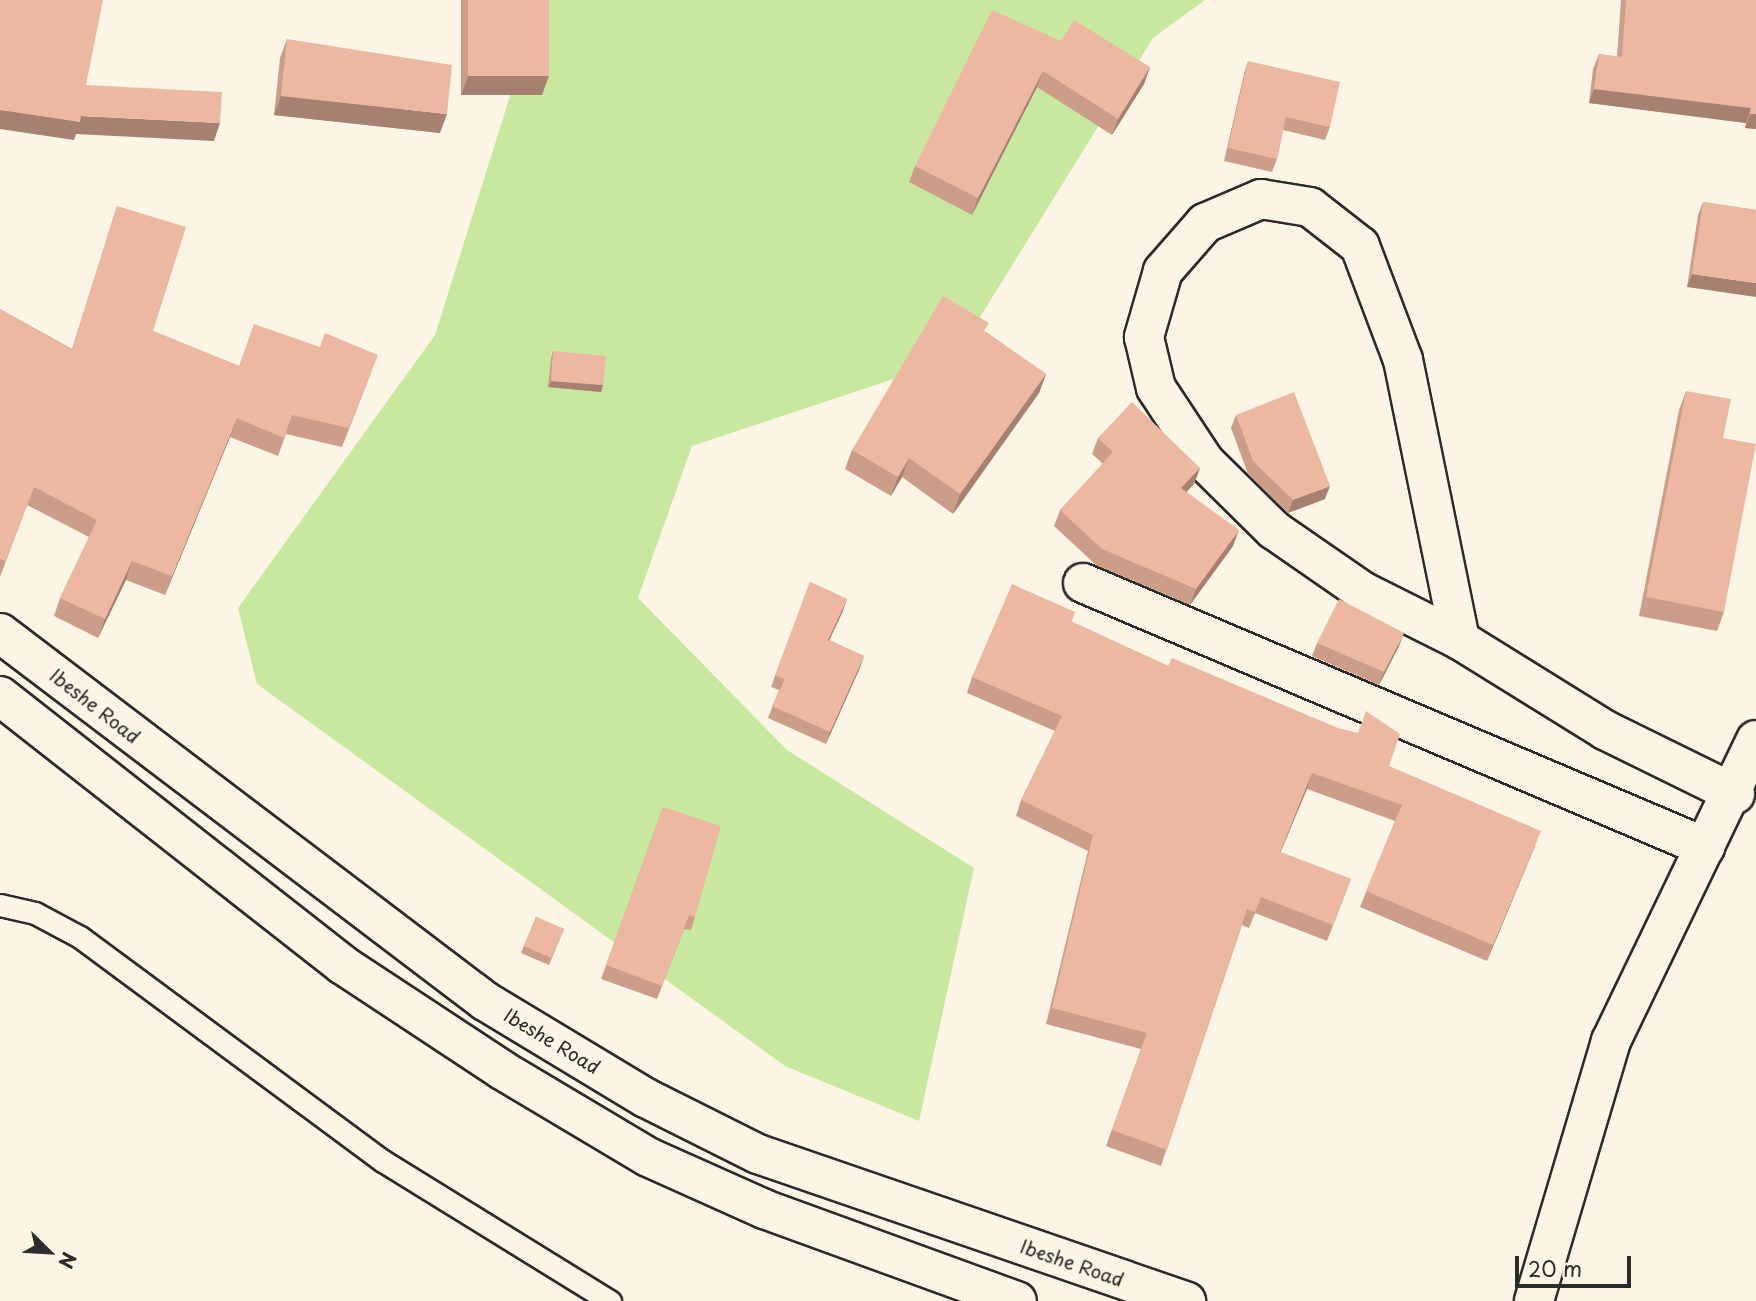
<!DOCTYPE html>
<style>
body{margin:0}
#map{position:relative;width:1756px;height:1301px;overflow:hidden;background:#fcf5e5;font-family:"Playpen Sans",sans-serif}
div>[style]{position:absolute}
.green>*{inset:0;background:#c8e79f}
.roads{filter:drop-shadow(2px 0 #2b2b2b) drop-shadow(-2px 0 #2b2b2b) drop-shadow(0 2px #2b2b2b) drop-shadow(0 -2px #2b2b2b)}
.lane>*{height:21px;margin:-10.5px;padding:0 10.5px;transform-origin:10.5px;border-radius:10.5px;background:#fcf5e5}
.street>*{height:38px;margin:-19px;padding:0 19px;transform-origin:19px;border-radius:19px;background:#fcf5e5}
.secondary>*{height:38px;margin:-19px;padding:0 19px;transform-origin:19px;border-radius:19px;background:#fcf5e5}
.wall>*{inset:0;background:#cc9e8a}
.shaded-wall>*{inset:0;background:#a68171}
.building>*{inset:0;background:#edb8a1}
span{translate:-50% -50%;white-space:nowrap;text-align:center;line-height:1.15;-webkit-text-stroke:6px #fcf5e5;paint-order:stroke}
.street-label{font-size:19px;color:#2b2b2b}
.north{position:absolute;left:14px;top:1217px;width:70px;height:70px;-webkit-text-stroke:5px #fcf5e5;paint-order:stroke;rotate:114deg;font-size:19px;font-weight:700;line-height:28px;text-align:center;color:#2b2b2b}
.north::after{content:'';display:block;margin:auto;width:24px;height:32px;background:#2b2b2b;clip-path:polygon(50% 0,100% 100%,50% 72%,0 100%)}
.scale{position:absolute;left:1515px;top:1256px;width:116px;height:32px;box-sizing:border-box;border:4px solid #2b2b2b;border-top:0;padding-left:9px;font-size:21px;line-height:24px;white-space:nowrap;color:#2b2b2b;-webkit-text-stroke:5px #fcf5e5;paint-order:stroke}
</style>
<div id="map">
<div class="green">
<div style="clip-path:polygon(531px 0,1205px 0,1153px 38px,954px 359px,692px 446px,638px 598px,787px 750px,974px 868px,919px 1121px,785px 1066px,257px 684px,238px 608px,435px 335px,526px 45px)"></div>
</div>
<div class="roads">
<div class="lane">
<div style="left:0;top:905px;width:36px;rotate:13deg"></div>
<div style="left:35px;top:913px;width:51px;rotate:28.1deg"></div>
<div style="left:80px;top:937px;width:377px;rotate:36.5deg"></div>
<div style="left:383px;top:1161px;width:267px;rotate:31.7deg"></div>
</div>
<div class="street">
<div style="left:1083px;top:583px;width:676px;rotate:23deg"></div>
<div style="left:1460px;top:640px;width:286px;rotate:-101.5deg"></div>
<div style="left:1403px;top:360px;width:122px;rotate:-110.7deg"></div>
<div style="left:1360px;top:246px;width:63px;rotate:-142deg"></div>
<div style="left:1310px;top:207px;width:50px;rotate:-170.7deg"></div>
<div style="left:1261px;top:199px;width:61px;rotate:156.8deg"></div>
<div style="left:1205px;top:223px;width:64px;rotate:131.2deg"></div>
<div style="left:1163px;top:271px;width:69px;rotate:106.1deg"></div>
<div style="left:1144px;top:337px;width:52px;rotate:76.8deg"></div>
<div style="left:1156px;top:388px;width:89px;rotate:56.5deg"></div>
<div style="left:1205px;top:462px;width:97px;rotate:44.6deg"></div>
<div style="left:1274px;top:530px;width:107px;rotate:34.7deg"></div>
<div style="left:1362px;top:591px;width:110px;rotate:26.6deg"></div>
<div style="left:1460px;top:640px;width:171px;rotate:31.8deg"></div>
<div style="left:1605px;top:730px;width:145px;rotate:26.2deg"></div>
<div style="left:1534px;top:1301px;width:271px;rotate:-73.5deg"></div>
<div style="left:1611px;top:1041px;width:334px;rotate:-64.3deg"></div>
</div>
<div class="secondary">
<div style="left:0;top:633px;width:609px;rotate:37.19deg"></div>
<div style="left:485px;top:1001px;width:188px;rotate:31.1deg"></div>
<div style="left:646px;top:1098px;width:125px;rotate:26.6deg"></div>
<div style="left:758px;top:1154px;width:453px;rotate:19deg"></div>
<div style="left:0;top:696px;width:436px;rotate:38.1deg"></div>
<div style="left:343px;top:965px;width:191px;rotate:33.4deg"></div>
<div style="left:502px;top:1070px;width:170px;rotate:30.8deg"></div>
<div style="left:648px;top:1157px;width:127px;rotate:24.1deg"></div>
<div style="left:764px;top:1209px;width:269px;rotate:20deg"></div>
</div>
</div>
<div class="wall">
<div style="clip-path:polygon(461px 0,549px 0,542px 95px,461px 95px)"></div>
<div style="clip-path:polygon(1621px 0,1756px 0,1756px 129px,1745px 128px,1746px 123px,1589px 103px,1593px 69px,1599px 54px,1617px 57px)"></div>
<div style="clip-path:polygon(287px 39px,440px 133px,274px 115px,280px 58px)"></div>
<div style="clip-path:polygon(1061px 41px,1150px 67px,1144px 84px,1112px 135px,1037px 87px,972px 215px,909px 182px,915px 166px)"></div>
<div style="clip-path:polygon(1248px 61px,1330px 127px,1325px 140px,1283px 130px,1277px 159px,1272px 172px,1224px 161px,1244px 74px)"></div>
<div style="clip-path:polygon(1703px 202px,1756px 210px,1687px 287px,1698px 215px)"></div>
<div style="clip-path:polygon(117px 206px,153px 331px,239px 366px,371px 373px,342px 447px,286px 434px,278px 456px,230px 437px,165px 595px,126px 580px,98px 638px,54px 616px,60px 598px,89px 537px,27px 505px,0 577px,0 309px,72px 349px)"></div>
<div style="clip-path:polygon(986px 332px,1046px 374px,1039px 393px,953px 514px,902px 477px,891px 496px,845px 469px,852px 450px)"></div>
<div style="clip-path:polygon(553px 351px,603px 385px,601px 392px,548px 387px,551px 358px)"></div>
<div style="clip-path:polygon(1686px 391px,1723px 438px,1724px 612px,1717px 631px,1639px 616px,1679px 410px)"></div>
<div style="clip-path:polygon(1236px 415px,1325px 499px,1288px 513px,1248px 474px,1231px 428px)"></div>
<div style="clip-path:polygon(1098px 438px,1200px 468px,1194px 484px,1186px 492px,1233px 546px,1190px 605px,1096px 565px,1054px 526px,1060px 510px,1103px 464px,1092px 454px)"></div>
<div style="clip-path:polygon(810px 582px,847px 599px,829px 640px,864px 656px,826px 744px,768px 718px,779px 690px,771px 687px)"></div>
<div style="clip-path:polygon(1075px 612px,1071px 622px,1389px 766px,1535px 846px,1487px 961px,1360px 907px,1395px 821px,1307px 789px,1280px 852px,1351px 879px,1327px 941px,1255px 913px,1249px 928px,1242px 925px,1161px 1166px,1106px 1146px,1141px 1049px,1046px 1024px,1088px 851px,1016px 816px,1021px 800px,1055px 731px,967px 693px,972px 677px)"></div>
<div style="clip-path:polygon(1317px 643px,1399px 646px,1379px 685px,1312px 656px)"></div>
<div style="clip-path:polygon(663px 807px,695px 917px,691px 930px,684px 929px,657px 999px,601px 979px)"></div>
<div style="clip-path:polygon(536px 917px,564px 929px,549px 965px,521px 953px)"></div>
</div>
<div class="shaded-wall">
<div style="clip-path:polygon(1150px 67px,1144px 84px,1112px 135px,1118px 119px)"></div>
<div style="clip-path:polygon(1043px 71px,1037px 87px,972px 215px,978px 198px)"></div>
<div style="clip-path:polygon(468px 76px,549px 76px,542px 95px,461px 95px)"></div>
<div style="clip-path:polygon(1594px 89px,1751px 108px,1746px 123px,1589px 103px)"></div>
<div style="clip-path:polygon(281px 96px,447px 114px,440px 133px,274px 115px)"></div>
<div style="clip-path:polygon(0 110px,81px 116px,220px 123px,214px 141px,76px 134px,74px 140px,0 129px)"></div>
<div style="clip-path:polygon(1750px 114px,1756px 114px,1756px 129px,1745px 128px)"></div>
<div style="clip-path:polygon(1692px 274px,1756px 283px,1756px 297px,1687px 287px)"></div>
<div style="clip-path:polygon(1046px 374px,1039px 393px,953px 514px,960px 494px)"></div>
<div style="clip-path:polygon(551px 381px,603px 385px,601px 392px,548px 387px)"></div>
<div style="clip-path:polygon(237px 418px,230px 437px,165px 595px,172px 576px)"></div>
<div style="clip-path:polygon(909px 458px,902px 477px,891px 496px,898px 477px)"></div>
<div style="clip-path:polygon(1200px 468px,1194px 484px,1175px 504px,1181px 488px)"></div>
<div style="clip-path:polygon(1330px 486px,1325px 499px,1288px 513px,1293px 500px)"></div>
<div style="clip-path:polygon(1239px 530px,1233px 546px,1190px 605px,1196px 589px)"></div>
<div style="clip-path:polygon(132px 561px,126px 580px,98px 638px,105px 619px)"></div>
<div style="clip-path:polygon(847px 599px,843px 611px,824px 652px,828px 640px)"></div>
<div style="clip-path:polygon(1404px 633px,1399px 646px,1379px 685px,1384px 672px)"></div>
<div style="clip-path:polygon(864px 656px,860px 668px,826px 744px,830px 732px)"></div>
<div style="clip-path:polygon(1312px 773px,1307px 789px,1274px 868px,1280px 852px)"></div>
<div style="clip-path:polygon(1541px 831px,1535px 846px,1487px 961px,1493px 945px)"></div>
</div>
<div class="building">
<div style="clip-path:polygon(0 0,103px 0,86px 85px,222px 92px,220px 123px,81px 116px,80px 122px,0 110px)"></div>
<div style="clip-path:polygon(468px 0,549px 0,549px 76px,468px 76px)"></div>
<div style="clip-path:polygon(1626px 0,1756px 0,1756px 114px,1750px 114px,1751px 108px,1594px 89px,1599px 54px,1622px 57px)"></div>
<div style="clip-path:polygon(992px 10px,1061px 41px,1074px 20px,1150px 67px,1118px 119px,1043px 71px,978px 198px,915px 166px)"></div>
<div style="clip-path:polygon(287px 39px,452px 65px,447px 114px,281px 96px)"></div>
<div style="clip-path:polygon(1248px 61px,1340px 82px,1330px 127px,1286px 117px,1277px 159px,1228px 148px)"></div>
<div style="clip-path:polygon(1703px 202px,1756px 210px,1756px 283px,1692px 274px)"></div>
<div style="clip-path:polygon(117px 206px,186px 227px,153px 331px,239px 366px,254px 324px,320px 347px,325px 333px,378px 355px,349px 428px,292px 415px,284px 438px,237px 418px,172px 576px,132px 561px,105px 619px,60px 598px,97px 520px,34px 487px,6px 561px,0 559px,0 309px,72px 350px)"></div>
<div style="clip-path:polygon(943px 296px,989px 323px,984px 331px,1046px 374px,960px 494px,909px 458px,898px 477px,852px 450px)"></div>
<div style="clip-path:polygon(553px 351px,606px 356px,603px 385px,551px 381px)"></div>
<div style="clip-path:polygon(1686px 391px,1731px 399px,1723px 438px,1756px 444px,1724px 612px,1646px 597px)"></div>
<div style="clip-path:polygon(1294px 392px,1330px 486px,1293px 500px,1253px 461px,1236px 415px)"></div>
<div style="clip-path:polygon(1132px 402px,1200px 468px,1181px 488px,1239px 530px,1196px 589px,1102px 549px,1060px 510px,1113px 452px,1098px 438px)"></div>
<div style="clip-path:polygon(810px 582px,847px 599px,828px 640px,864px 656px,830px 732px,772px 706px,785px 679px,775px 675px)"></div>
<div style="clip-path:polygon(1012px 584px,1075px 612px,1071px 621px,1168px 666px,1172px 658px,1338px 728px,1358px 733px,1366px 711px,1400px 734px,1389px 766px,1541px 831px,1493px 945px,1366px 891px,1402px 805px,1312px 773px,1280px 852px,1351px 879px,1333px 925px,1261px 897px,1255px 912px,1247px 909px,1167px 1150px,1112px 1130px,1147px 1033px,1052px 1008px,1093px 835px,1021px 800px,1062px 716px,972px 677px)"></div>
<div style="clip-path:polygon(1339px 599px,1404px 633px,1384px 672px,1317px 643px)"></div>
<div style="clip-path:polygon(663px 807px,721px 826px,695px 917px,689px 915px,662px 986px,606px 965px)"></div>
<div style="clip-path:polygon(536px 917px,564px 929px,551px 958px,524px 946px)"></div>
</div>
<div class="street-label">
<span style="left:95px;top:706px;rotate:38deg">Ibeshe Road</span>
<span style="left:552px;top:1041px;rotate:31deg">Ibeshe Road</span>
<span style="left:1072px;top:1263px;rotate:19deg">Ibeshe Road</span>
</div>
<div class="north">N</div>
<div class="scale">20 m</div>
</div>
